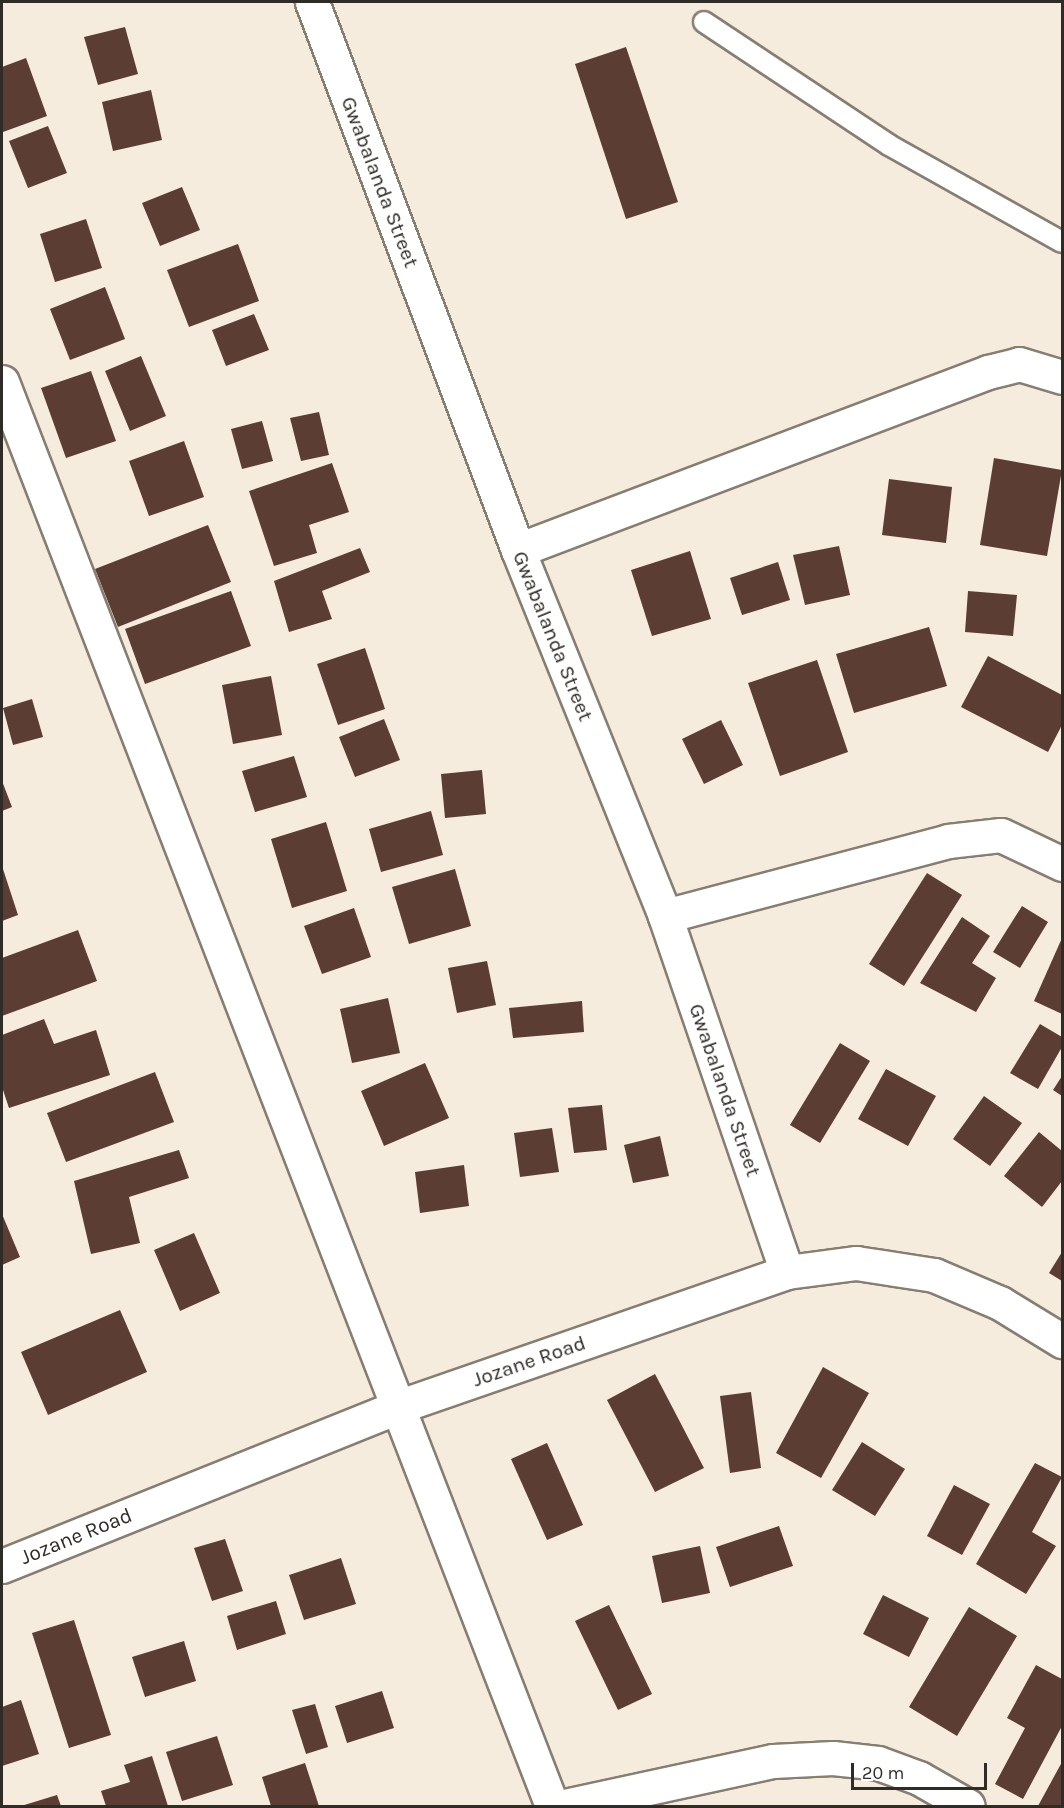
<!DOCTYPE html>
<style>
body{margin:0}
#map{position:relative;width:1064px;height:1808px;overflow:hidden;background:#f6ecde;font-family:Karla,sans-serif}
div>[style]{position:absolute}
.building>*{inset:0;background:#5b3d34}
.roads{filter:drop-shadow(2px 0 #877e72) drop-shadow(-2px 0 #877e72) drop-shadow(0 2px #877e72) drop-shadow(0 -2px #877e72)}
.lane>*{height:20px;margin:-10px;padding:0 10px;transform-origin:10px;border-radius:10px;background:#fff}
.street>*{height:33px;margin:-16.5px;padding:0 16.5px;transform-origin:16.5px;border-radius:16.5px;background:#fff}
span{translate:-50% -50%;white-space:nowrap;text-align:center;line-height:1.15;-webkit-text-stroke:6px #fff;paint-order:stroke}
.street-label{font-size:21px;color:#2f2b26}
.frame{position:absolute;inset:0;border:3px solid #2f2b26;pointer-events:none}
.scale{position:absolute;left:851px;top:1763px;width:136px;height:27px;box-sizing:border-box;border:3px solid #2f2b26;border-top:0;padding-left:8px;font-size:18px;line-height:21px;white-space:nowrap;color:#2f2b26;-webkit-text-stroke:4px #fff;paint-order:stroke}
</style>
<div id="map">
<div class="building">
<div style="clip-path:polygon(125px 27px,138px 74px,98px 85px,84px 37px)"></div>
<div style="clip-path:polygon(626px 47px,678px 202px,626px 219px,575px 64px)"></div>
<div style="clip-path:polygon(26px 58px,47px 116px,3px 132px,2px 67px)"></div>
<div style="clip-path:polygon(151px 90px,162px 140px,113px 151px,102px 102px)"></div>
<div style="clip-path:polygon(48px 126px,67px 173px,28px 188px,9px 141px)"></div>
<div style="clip-path:polygon(182px 187px,200px 230px,160px 246px,142px 203px)"></div>
<div style="clip-path:polygon(86px 219px,102px 268px,55px 282px,40px 234px)"></div>
<div style="clip-path:polygon(238px 244px,259px 301px,189px 327px,167px 270px)"></div>
<div style="clip-path:polygon(105px 287px,125px 339px,70px 360px,50px 309px)"></div>
<div style="clip-path:polygon(254px 314px,269px 350px,226px 366px,212px 330px)"></div>
<div style="clip-path:polygon(141px 356px,166px 416px,130px 431px,105px 371px)"></div>
<div style="clip-path:polygon(91px 371px,116px 441px,66px 458px,41px 388px)"></div>
<div style="clip-path:polygon(319px 412px,329px 455px,301px 461px,290px 418px)"></div>
<div style="clip-path:polygon(262px 421px,273px 461px,242px 469px,231px 429px)"></div>
<div style="clip-path:polygon(184px 441px,204px 497px,149px 516px,129px 461px)"></div>
<div style="clip-path:polygon(994px 458px,1062px 470px,1047px 556px,980px 545px)"></div>
<div style="clip-path:polygon(332px 463px,349px 512px,309px 525px,317px 553px,274px 566px,249px 491px)"></div>
<div style="clip-path:polygon(889px 479px,952px 487px,946px 543px,882px 535px)"></div>
<div style="clip-path:polygon(208px 525px,231px 582px,118px 627px,95px 569px)"></div>
<div style="clip-path:polygon(839px 546px,850px 595px,805px 605px,793px 555px)"></div>
<div style="clip-path:polygon(360px 548px,370px 572px,322px 591px,332px 619px,289px 632px,274px 581px)"></div>
<div style="clip-path:polygon(690px 551px,711px 619px,652px 636px,631px 570px)"></div>
<div style="clip-path:polygon(778px 562px,790px 600px,742px 615px,730px 578px)"></div>
<div style="clip-path:polygon(231px 591px,251px 646px,145px 684px,125px 629px)"></div>
<div style="clip-path:polygon(968px 591px,1017px 595px,1013px 636px,965px 632px)"></div>
<div style="clip-path:polygon(929px 627px,947px 686px,854px 713px,836px 654px)"></div>
<div style="clip-path:polygon(365px 648px,385px 709px,338px 725px,317px 664px)"></div>
<div style="clip-path:polygon(988px 656px,1062px 695px,1062px 725px,1048px 752px,961px 707px)"></div>
<div style="clip-path:polygon(817px 660px,848px 752px,780px 776px,748px 683px)"></div>
<div style="clip-path:polygon(271px 676px,282px 735px,233px 744px,222px 685px)"></div>
<div style="clip-path:polygon(32px 699px,43px 737px,13px 745px,3px 708px)"></div>
<div style="clip-path:polygon(384px 719px,400px 760px,355px 777px,339px 737px)"></div>
<div style="clip-path:polygon(721px 720px,743px 765px,704px 784px,682px 739px)"></div>
<div style="clip-path:polygon(294px 756px,307px 797px,255px 812px,242px 771px)"></div>
<div style="clip-path:polygon(482px 770px,486px 814px,445px 818px,441px 774px)"></div>
<div style="clip-path:polygon(2px 781px,12px 807px,2px 811px)"></div>
<div style="clip-path:polygon(431px 811px,443px 855px,381px 872px,369px 829px)"></div>
<div style="clip-path:polygon(326px 822px,347px 891px,292px 908px,271px 839px)"></div>
<div style="clip-path:polygon(2px 866px,18px 915px,2px 921px)"></div>
<div style="clip-path:polygon(455px 869px,471px 926px,409px 944px,392px 887px)"></div>
<div style="clip-path:polygon(927px 873px,962px 895px,904px 986px,869px 964px)"></div>
<div style="clip-path:polygon(1022px 906px,1048px 922px,1020px 968px,993px 952px)"></div>
<div style="clip-path:polygon(354px 908px,371px 957px,322px 974px,304px 926px)"></div>
<div style="clip-path:polygon(962px 917px,990px 936px,972px 963px,996px 978px,976px 1012px,920px 983px)"></div>
<div style="clip-path:polygon(78px 930px,97px 981px,2px 1016px,2px 958px)"></div>
<div style="clip-path:polygon(1062px 938px,1062px 1014px,1034px 1001px)"></div>
<div style="clip-path:polygon(487px 961px,496px 1005px,457px 1013px,448px 968px)"></div>
<div style="clip-path:polygon(388px 998px,400px 1053px,352px 1063px,340px 1009px)"></div>
<div style="clip-path:polygon(582px 1001px,584px 1032px,513px 1038px,509px 1008px)"></div>
<div style="clip-path:polygon(44px 1019px,54px 1044px,96px 1030px,110px 1075px,9px 1108px,2px 1087px,2px 1035px)"></div>
<div style="clip-path:polygon(1040px 1024px,1062px 1037px,1062px 1047px,1038px 1089px,1010px 1073px)"></div>
<div style="clip-path:polygon(840px 1043px,870px 1061px,820px 1143px,790px 1125px)"></div>
<div style="clip-path:polygon(425px 1063px,449px 1118px,384px 1146px,361px 1091px)"></div>
<div style="clip-path:polygon(886px 1069px,936px 1096px,908px 1146px,858px 1119px)"></div>
<div style="clip-path:polygon(155px 1072px,174px 1122px,66px 1162px,47px 1113px)"></div>
<div style="clip-path:polygon(1062px 1076px,1062px 1096px,1053px 1090px)"></div>
<div style="clip-path:polygon(984px 1096px,1022px 1123px,990px 1166px,953px 1139px)"></div>
<div style="clip-path:polygon(602px 1105px,607px 1150px,574px 1153px,568px 1108px)"></div>
<div style="clip-path:polygon(552px 1128px,559px 1172px,520px 1177px,514px 1133px)"></div>
<div style="clip-path:polygon(1039px 1132px,1062px 1151px,1062px 1181px,1042px 1207px,1004px 1176px)"></div>
<div style="clip-path:polygon(660px 1136px,669px 1176px,633px 1183px,624px 1145px)"></div>
<div style="clip-path:polygon(179px 1150px,189px 1178px,129px 1197px,140px 1243px,91px 1254px,74px 1181px)"></div>
<div style="clip-path:polygon(464px 1165px,469px 1206px,420px 1213px,415px 1172px)"></div>
<div style="clip-path:polygon(2px 1214px,20px 1257px,2px 1265px)"></div>
<div style="clip-path:polygon(194px 1233px,220px 1293px,180px 1311px,154px 1250px)"></div>
<div style="clip-path:polygon(1062px 1252px,1062px 1281px,1049px 1273px)"></div>
<div style="clip-path:polygon(120px 1310px,147px 1372px,48px 1415px,21px 1352px)"></div>
<div style="clip-path:polygon(823px 1367px,869px 1393px,821px 1478px,776px 1453px)"></div>
<div style="clip-path:polygon(655px 1374px,704px 1468px,655px 1492px,607px 1400px)"></div>
<div style="clip-path:polygon(751px 1392px,761px 1468px,730px 1473px,720px 1396px)"></div>
<div style="clip-path:polygon(862px 1442px,905px 1469px,875px 1516px,832px 1490px)"></div>
<div style="clip-path:polygon(547px 1443px,583px 1525px,547px 1540px,511px 1459px)"></div>
<div style="clip-path:polygon(1035px 1463px,1062px 1477px,1032px 1532px,1056px 1546px,1026px 1594px,976px 1564px)"></div>
<div style="clip-path:polygon(954px 1485px,990px 1504px,962px 1555px,927px 1536px)"></div>
<div style="clip-path:polygon(779px 1526px,793px 1566px,730px 1587px,716px 1547px)"></div>
<div style="clip-path:polygon(225px 1539px,243px 1591px,212px 1601px,194px 1548px)"></div>
<div style="clip-path:polygon(700px 1546px,710px 1593px,662px 1603px,652px 1556px)"></div>
<div style="clip-path:polygon(341px 1558px,356px 1604px,304px 1620px,289px 1575px)"></div>
<div style="clip-path:polygon(883px 1595px,929px 1618px,909px 1657px,863px 1634px)"></div>
<div style="clip-path:polygon(276px 1601px,286px 1634px,237px 1650px,227px 1616px)"></div>
<div style="clip-path:polygon(609px 1605px,652px 1694px,618px 1710px,575px 1621px)"></div>
<div style="clip-path:polygon(969px 1607px,1017px 1636px,957px 1736px,909px 1707px)"></div>
<div style="clip-path:polygon(74px 1620px,111px 1735px,69px 1748px,32px 1633px)"></div>
<div style="clip-path:polygon(184px 1641px,196px 1681px,145px 1697px,132px 1657px)"></div>
<div style="clip-path:polygon(1036px 1665px,1062px 1679px,1062px 1726px,1023px 1799px,995px 1784px,1025px 1728px,1007px 1718px)"></div>
<div style="clip-path:polygon(382px 1691px,394px 1728px,347px 1743px,335px 1706px)"></div>
<div style="clip-path:polygon(21px 1700px,39px 1754px,2px 1766px,2px 1707px)"></div>
<div style="clip-path:polygon(315px 1704px,328px 1747px,306px 1754px,292px 1710px)"></div>
<div style="clip-path:polygon(217px 1736px,233px 1785px,182px 1801px,166px 1752px)"></div>
<div style="clip-path:polygon(152px 1756px,168px 1806px,106px 1806px,101px 1791px,130px 1782px,124px 1765px)"></div>
<div style="clip-path:polygon(1062px 1762px,1062px 1806px,1038px 1806px)"></div>
<div style="clip-path:polygon(305px 1763px,319px 1806px,271px 1806px,262px 1777px)"></div>
<div style="clip-path:polygon(57px 1795px,61px 1806px,21px 1806px)"></div>
</div>
<div class="roads">
<div class="lane">
<div style="left:704px;top:22px;width:222px;rotate:33.6deg"></div>
<div style="left:889px;top:145px;width:198px;rotate:29.3deg"></div>
</div>
<div class="street">
<div style="left:312px;top:2px;width:585px;rotate:69.4deg"></div>
<div style="left:518px;top:550px;width:394px;rotate:68.1deg"></div>
<div style="left:665px;top:916px;width:376px;rotate:71.1deg"></div>
<div style="left:2px;top:382px;width:1527px;rotate:68.88deg"></div>
<div style="left:518px;top:550px;width:503px;rotate:-20.74deg"></div>
<div style="left:988px;top:372px;width:32px;rotate:-14deg"></div>
<div style="left:1019px;top:364px;width:45px;rotate:16.8deg"></div>
<div style="left:665px;top:916px;width:293px;rotate:-14.8deg"></div>
<div style="left:948px;top:841px;width:53px;rotate:-6.5deg"></div>
<div style="left:1001px;top:835px;width:68px;rotate:25.4deg"></div>
<div style="left:2px;top:1566px;width:429px;rotate:-21.9deg"></div>
<div style="left:400px;top:1406px;width:410px;rotate:-19.1deg"></div>
<div style="left:787px;top:1272px;width:70px;rotate:-7.4deg"></div>
<div style="left:856px;top:1263px;width:79px;rotate:8.7deg"></div>
<div style="left:934px;top:1275px;width:72px;rotate:23deg"></div>
<div style="left:1000px;top:1303px;width:73px;rotate:31.5deg"></div>
<div style="left:565px;top:1806px;width:213px;rotate:-12.2deg"></div>
<div style="left:773px;top:1761px;width:60px;rotate:-2.9deg"></div>
<div style="left:833px;top:1758px;width:45px;rotate:6.3deg"></div>
<div style="left:878px;top:1763px;width:44px;rotate:20.1deg"></div>
<div style="left:919px;top:1778px;width:56px;rotate:29.7deg"></div>
</div>
</div>
<div class="street-label">
<span style="left:380px;top:182px;rotate:69deg">Gwabalanda Street</span>
<span style="left:553px;top:636px;rotate:68deg">Gwabalanda Street</span>
<span style="left:725px;top:1090px;rotate:71deg">Gwabalanda Street</span>
<span style="left:529px;top:1361px;rotate:-19deg">Jozane Road</span>
<span style="left:76px;top:1536px;rotate:-22deg">Jozane Road</span>
</div>
<div class="frame"></div>
<div class="scale">20 m</div>
</div>
